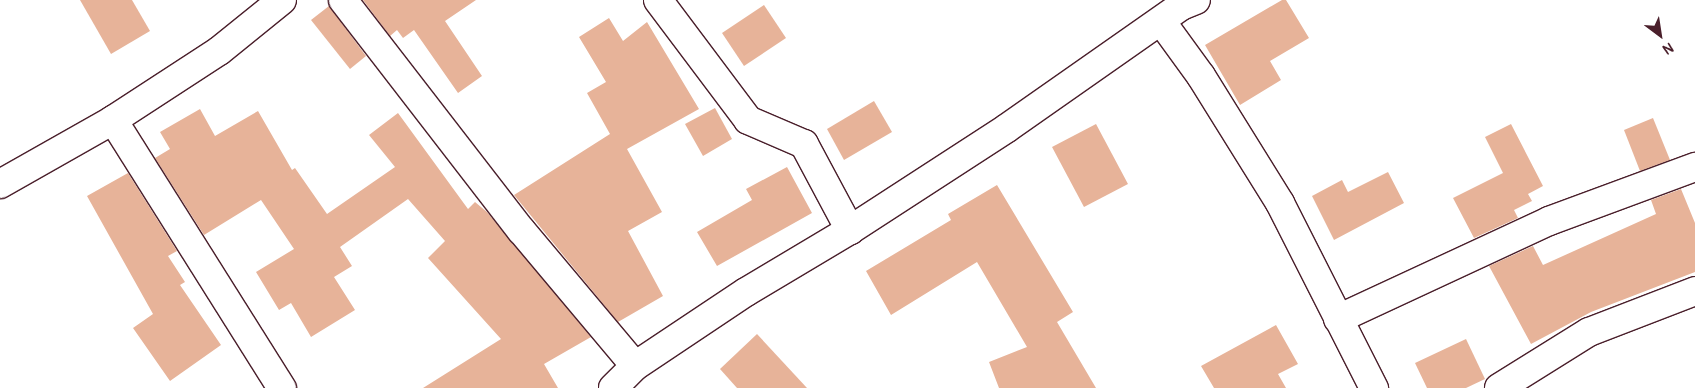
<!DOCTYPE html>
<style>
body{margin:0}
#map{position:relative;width:1695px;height:388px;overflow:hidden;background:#fff;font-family:Pangolin,sans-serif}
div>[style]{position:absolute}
.building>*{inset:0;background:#e7b399}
.roads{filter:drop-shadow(1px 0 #4a1f2b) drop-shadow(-1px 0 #4a1f2b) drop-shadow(0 1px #4a1f2b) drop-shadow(0 -1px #4a1f2b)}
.minor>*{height:28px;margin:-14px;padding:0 14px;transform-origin:14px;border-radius:14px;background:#fff}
span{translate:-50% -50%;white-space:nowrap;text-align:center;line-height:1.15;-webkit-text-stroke:4.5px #fff;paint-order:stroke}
.north{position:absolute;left:1635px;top:10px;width:50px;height:50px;-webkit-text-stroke:4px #fff;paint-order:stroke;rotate:149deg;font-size:14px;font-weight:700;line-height:20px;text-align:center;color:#4a1f2b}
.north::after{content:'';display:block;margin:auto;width:18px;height:22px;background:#4a1f2b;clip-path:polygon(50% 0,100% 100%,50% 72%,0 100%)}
</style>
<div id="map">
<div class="building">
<div style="clip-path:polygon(80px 0,132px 0,150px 31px,111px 54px)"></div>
<div style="clip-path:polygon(363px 0,476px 0,445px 21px,482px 76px,458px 93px,414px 30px,403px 38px,397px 30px,390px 36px)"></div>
<div style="clip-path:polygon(1282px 0,1286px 0,1309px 38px,1270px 61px,1281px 80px,1240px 105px,1205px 45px)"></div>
<div style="clip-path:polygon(764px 5px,786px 38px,744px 66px,722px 33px)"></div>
<div style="clip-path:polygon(329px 6px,366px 56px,350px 69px,311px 20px)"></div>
<div style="clip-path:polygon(609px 18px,623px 41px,647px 22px,699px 109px,627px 149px,662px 212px,628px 231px,663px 296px,618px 322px,514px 195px,610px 134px,587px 93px,606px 82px,579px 37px)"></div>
<div style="clip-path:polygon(874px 101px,892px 132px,844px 160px,827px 129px)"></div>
<div style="clip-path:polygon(715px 108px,732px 139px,703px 156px,685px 124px)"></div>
<div style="clip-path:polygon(200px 109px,215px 136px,258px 111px,292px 170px,295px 168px,327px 214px,395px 167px,369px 135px,398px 113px,468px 209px,475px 202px,487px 212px,591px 337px,544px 364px,558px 388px,423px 388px,501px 339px,428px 258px,445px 241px,408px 199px,340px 247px,352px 266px,334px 277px,355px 310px,311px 337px,291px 303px,279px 310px,256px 272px,294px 249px,261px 200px,204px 235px,155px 158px,170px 149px,160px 132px)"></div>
<div style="clip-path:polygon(1653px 118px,1670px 160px,1640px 171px,1624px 130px)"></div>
<div style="clip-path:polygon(1096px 124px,1128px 184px,1084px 207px,1052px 147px)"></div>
<div style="clip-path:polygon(1511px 124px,1543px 186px,1528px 194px,1532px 201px,1514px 210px,1518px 218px,1474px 238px,1453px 198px,1503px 173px,1485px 137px)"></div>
<div style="clip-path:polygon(787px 167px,812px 213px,717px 266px,697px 232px,752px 200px,746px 189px)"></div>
<div style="clip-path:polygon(1388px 172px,1404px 203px,1334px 240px,1312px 196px,1342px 180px,1348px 192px)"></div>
<div style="clip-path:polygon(128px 173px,177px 251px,168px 256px,185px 282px,180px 285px,221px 345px,170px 381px,133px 328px,153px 314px,87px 196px)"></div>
<div style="clip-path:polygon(997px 185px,1073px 312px,1057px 322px,1096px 388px,999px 388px,989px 362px,1027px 347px,977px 262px,891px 315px,866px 271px,951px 220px,948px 214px)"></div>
<div style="clip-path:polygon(1681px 189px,1695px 223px,1695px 272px,1591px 312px,1531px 344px,1489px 266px,1533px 246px,1543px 265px,1656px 214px,1651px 200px)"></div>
<div style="clip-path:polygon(1276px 325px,1298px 364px,1278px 374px,1286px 388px,1214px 388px,1201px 366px)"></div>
<div style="clip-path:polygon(757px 334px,807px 388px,737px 388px,720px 369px)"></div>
<div style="clip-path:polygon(1466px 339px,1485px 379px,1466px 388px,1427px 388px,1415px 363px)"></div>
</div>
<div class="roads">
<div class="minor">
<div style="left:343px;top:0;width:291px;rotate:52.3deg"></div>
<div style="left:521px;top:230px;width:177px;rotate:50deg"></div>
<div style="left:658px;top:0;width:150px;rotate:53.1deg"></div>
<div style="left:748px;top:120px;width:61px;rotate:23.2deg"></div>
<div style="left:804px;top:144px;width:98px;rotate:61.9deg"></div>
<div style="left:1161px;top:21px;width:68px;rotate:54deg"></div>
<div style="left:1201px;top:76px;width:150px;rotate:58.1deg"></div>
<div style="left:1280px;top:203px;width:208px;rotate:63.1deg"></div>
<div style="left:113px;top:120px;width:317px;rotate:57.8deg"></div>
<div style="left:0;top:184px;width:130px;rotate:-29.5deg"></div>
<div style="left:113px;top:120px;width:126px;rotate:-33.1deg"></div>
<div style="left:219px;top:51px;width:81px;rotate:-39deg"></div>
<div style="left:1338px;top:319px;width:233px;rotate:-24.9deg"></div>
<div style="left:1549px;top:221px;width:156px;rotate:-20.3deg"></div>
<div style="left:613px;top:388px;width:31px;rotate:-45deg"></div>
<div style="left:635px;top:366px;width:133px;rotate:-33.7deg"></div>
<div style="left:746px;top:292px;width:121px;rotate:-30.8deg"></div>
<div style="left:850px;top:230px;width:187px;rotate:-33deg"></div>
<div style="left:1007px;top:128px;width:213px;rotate:-35deg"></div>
<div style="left:1181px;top:6px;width:16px;rotate:-22deg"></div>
<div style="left:1499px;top:388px;width:106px;rotate:-31.9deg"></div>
<div style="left:1589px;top:332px;width:114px;rotate:-21.1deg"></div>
</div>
</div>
<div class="north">N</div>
</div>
